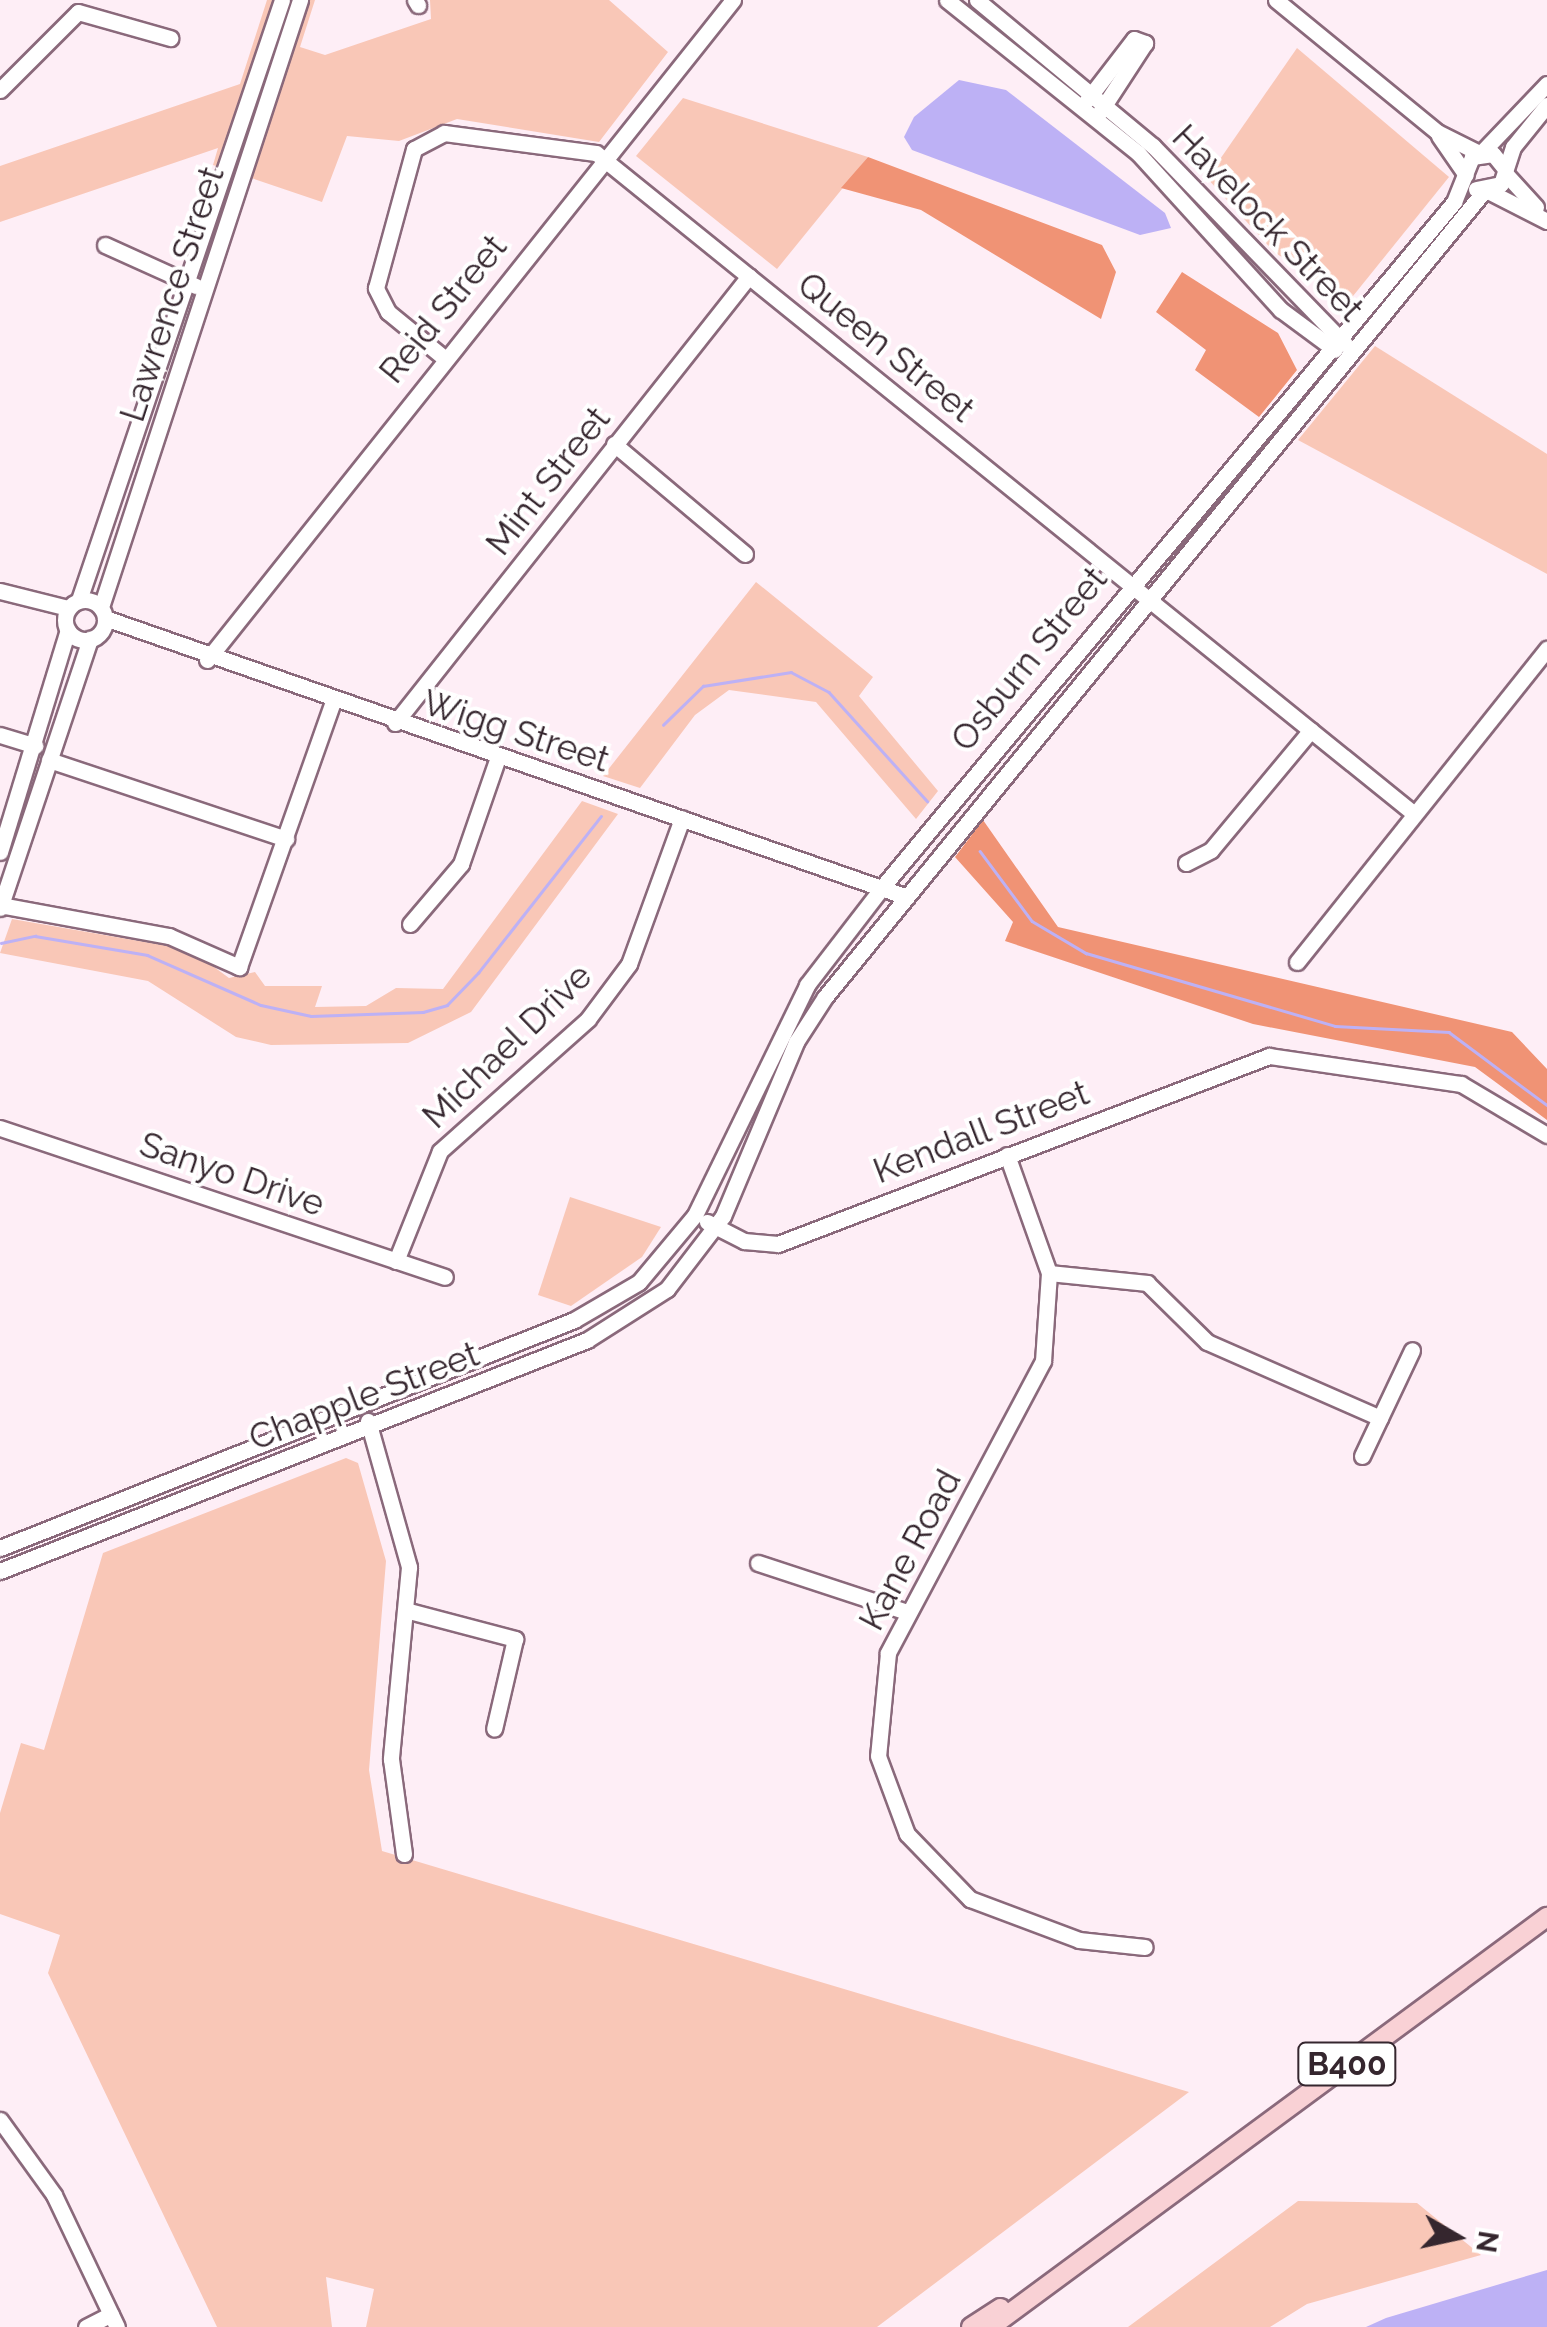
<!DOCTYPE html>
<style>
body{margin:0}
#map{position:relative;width:1547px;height:2327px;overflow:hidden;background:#feeef6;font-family:Raleway,sans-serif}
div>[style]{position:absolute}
.green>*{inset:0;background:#f9c7b7}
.forest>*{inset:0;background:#f09375}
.water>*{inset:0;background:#bdb1f5}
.stream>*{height:2.5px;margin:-1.25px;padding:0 1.25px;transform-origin:1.25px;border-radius:1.25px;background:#bdb1f5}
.roads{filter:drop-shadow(2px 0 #8a697b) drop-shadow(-2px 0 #8a697b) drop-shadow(0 2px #8a697b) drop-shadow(0 -2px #8a697b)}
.minor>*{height:15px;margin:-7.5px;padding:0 7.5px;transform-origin:7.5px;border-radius:7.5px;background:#fff}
.minor>.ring{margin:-7.5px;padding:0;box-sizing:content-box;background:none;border:15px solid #fff;border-radius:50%}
.major>*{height:18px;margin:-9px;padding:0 9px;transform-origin:9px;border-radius:9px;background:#f9d1d5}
span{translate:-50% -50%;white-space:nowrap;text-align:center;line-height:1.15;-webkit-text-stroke:8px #fff;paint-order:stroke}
.shield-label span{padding:2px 8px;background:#fff;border:2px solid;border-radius:8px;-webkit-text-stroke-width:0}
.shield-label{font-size:32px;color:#35262e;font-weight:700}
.street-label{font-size:35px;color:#35262e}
.north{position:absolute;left:1407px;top:2187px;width:100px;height:100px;-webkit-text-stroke:8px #fff;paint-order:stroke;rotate:99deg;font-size:28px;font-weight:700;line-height:40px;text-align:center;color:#35262e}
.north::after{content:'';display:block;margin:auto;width:35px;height:45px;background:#35262e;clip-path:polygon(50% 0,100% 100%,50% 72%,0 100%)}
</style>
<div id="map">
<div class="green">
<div style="clip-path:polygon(267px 0,315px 0,300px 47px,325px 55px,431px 19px,430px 0,609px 0,668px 52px,599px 142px,457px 119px,399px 141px,347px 136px,322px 202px,213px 165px,218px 148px,0 222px,0 166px,240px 84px)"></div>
<div style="clip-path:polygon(1297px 48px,1449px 177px,1349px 301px,1274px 252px,1207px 178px)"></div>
<div style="clip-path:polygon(683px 98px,868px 157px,777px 269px,636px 156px)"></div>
<div style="clip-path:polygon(1375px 346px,1547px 454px,1547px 574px,1298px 440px)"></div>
<div style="clip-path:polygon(756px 582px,873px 677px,859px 696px,938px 791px,916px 819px,816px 702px,729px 690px,695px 715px,640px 788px,603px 776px)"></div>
<div style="clip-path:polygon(582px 801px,618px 814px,471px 1012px,408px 1043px,271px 1045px,236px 1037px,148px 981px,0 953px,12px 919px,191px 950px,229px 978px,255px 972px,265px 986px,322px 986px,315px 1007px,366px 1006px,396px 988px,443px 989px)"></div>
<div style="clip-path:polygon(570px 1197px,661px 1227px,642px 1257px,571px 1306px,538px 1295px)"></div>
<div style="clip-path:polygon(346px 1458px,358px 1463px,386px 1561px,369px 1770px,382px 1851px,1189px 2092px,877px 2327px,366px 2327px,374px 2289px,326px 2277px,332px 2327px,217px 2327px,48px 1973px,60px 1935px,0 1914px,0 1813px,21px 1743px,44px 1750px,103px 1553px)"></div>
<div style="clip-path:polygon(1298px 2201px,1417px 2203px,1481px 2255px,1307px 2304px,1270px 2327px,1128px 2327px)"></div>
</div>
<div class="forest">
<div style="clip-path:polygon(868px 157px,1102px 245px,1116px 272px,1101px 319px,921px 210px,841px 188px)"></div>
<div style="clip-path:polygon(1182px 272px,1278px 333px,1297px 370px,1259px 417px,1195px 370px,1206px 350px,1156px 312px)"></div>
<div style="clip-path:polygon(983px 820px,1058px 927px,1512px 1032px,1547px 1069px,1547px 1120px,1475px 1067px,1253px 1024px,1005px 941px,1013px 922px,955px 857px)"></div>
</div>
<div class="water">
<div style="clip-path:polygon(959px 80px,1006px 90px,1165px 213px,1171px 228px,1140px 235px,912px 150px,904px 137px,914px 117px)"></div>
<div style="clip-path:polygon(1547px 2270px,1547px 2327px,1366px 2327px,1386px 2318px)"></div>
</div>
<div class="stream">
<div style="left:663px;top:725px;width:56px;rotate:-44.3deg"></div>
<div style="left:703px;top:686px;width:89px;rotate:-9deg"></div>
<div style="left:791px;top:672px;width:43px;rotate:27.8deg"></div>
<div style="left:829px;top:692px;width:147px;rotate:48deg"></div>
<div style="left:980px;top:851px;width:87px;rotate:53.4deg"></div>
<div style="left:1032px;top:921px;width:63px;rotate:30.7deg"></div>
<div style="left:1086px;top:953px;width:259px;rotate:16.3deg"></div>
<div style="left:1335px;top:1026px;width:114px;rotate:3deg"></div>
<div style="left:1449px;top:1032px;width:122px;rotate:36.7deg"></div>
<div style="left:1px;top:943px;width:35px;rotate:-12deg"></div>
<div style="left:35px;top:936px;width:114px;rotate:9.6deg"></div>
<div style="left:147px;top:955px;width:124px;rotate:23.7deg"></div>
<div style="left:261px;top:1005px;width:51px;rotate:12.4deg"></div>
<div style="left:311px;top:1016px;width:112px;rotate:-2deg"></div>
<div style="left:423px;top:1012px;width:25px;rotate:-16deg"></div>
<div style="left:447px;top:1005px;width:45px;rotate:-45.9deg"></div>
<div style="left:478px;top:973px;width:199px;rotate:-51.9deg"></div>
</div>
<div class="roads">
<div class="minor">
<div style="left:415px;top:0;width:6px;rotate:59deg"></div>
<div style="left:947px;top:0;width:245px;rotate:38.7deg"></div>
<div style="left:1138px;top:153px;width:212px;rotate:47.7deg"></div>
<div style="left:1281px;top:310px;width:67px;rotate:36.5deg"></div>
<div style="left:977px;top:0;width:229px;rotate:39.7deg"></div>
<div style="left:1153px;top:146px;width:277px;rotate:45.9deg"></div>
<div style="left:1276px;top:0;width:208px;rotate:39.3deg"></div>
<div style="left:1437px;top:132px;width:47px;rotate:26.6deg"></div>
<div style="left:0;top:90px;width:110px;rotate:-45deg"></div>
<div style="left:78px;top:12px;width:96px;rotate:15.8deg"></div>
<div style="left:1087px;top:100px;width:77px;rotate:-52.4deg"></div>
<div style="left:1134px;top:39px;width:12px;rotate:20deg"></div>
<div style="left:1145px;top:43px;width:82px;rotate:123.1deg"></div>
<div style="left:1439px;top:136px;width:47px;rotate:55.3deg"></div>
<div style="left:1482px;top:152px;width:94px;rotate:-46.3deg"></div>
<div style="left:1505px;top:173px;width:46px;rotate:47.6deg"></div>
<div style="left:1476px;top:189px;width:25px;rotate:-11deg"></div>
<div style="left:1501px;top:184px;width:39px;rotate:-72deg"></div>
<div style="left:1513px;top:147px;width:54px;rotate:-51deg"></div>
<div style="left:1488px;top:191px;width:66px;rotate:27deg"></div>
<div style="left:105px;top:245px;width:100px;rotate:24.3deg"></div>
<div style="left:443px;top:357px;width:71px;rotate:-140.7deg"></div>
<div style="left:388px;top:312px;width:27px;rotate:-117deg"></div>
<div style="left:376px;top:288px;width:144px;rotate:-74.7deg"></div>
<div style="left:414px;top:149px;width:34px;rotate:-28deg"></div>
<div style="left:444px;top:133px;width:153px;rotate:7.5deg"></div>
<div style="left:596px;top:153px;width:1050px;rotate:38.93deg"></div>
<div style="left:614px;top:444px;width:171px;rotate:40deg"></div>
<div style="left:0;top:591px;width:70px;rotate:14deg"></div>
<div class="ring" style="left:65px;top:600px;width:25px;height:25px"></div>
<div style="left:79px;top:600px;width:633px;rotate:-71.31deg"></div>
<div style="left:101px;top:607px;width:639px;rotate:-71.85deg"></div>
<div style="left:105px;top:618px;width:849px;rotate:19.18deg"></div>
<div style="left:207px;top:660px;width:844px;rotate:-51.45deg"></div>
<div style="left:395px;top:723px;width:570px;rotate:-51.62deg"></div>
<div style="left:0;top:735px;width:37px;rotate:17deg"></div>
<div style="left:49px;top:760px;width:250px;rotate:18.4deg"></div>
<div style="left:0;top:852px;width:232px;rotate:-73deg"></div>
<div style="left:1186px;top:863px;width:28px;rotate:-27deg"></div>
<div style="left:1211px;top:850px;width:156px;rotate:-50.2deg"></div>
<div style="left:0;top:905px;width:172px;rotate:10.4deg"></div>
<div style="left:169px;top:936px;width:77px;rotate:23.9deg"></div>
<div style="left:239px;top:967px;width:281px;rotate:-70.5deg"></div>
<div style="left:0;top:908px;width:284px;rotate:-71.5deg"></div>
<div style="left:410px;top:924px;width:79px;rotate:-49.6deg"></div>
<div style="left:461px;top:864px;width:113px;rotate:-70.9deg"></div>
<div style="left:1297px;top:962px;width:401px;rotate:-51.4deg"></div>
<div style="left:0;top:1128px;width:469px;rotate:18.5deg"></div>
<div style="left:1007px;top:1155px;width:125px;rotate:70.4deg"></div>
<div style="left:1049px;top:1273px;width:88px;rotate:93.9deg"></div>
<div style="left:1043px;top:1361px;width:331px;rotate:118deg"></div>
<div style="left:888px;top:1653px;width:103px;rotate:95.5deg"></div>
<div style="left:878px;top:1756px;width:83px;rotate:69.6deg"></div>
<div style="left:907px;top:1834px;width:91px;rotate:45.9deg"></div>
<div style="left:970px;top:1899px;width:116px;rotate:20.6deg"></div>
<div style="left:1079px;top:1940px;width:66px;rotate:6.1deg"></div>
<div style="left:707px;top:1222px;width:42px;rotate:27.2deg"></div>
<div style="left:744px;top:1241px;width:34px;rotate:5deg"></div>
<div style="left:778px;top:1244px;width:526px;rotate:-20.95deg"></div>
<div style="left:1269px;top:1056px;width:194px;rotate:8.3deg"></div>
<div style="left:1461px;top:1084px;width:100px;rotate:30.7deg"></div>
<div style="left:396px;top:1261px;width:118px;rotate:-68.2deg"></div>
<div style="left:440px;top:1151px;width:198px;rotate:-41.7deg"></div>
<div style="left:588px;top:1019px;width:69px;rotate:-53.3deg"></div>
<div style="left:629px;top:964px;width:155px;rotate:-70deg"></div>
<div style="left:1049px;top:1273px;width:99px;rotate:5.8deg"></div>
<div style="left:1147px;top:1283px;width:84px;rotate:44.5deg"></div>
<div style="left:1207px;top:1342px;width:189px;rotate:23.7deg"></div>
<div style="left:368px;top:1421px;width:152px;rotate:74.3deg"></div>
<div style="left:409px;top:1567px;width:193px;rotate:95.4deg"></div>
<div style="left:391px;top:1759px;width:96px;rotate:82.2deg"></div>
<div style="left:1362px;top:1456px;width:117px;rotate:-64.7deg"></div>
<div style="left:0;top:1548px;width:618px;rotate:-21.66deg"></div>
<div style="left:574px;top:1320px;width:75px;rotate:-30.3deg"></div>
<div style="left:639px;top:1282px;width:87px;rotate:-50.1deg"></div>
<div style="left:695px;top:1215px;width:256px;rotate:-64deg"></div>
<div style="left:807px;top:985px;width:126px;rotate:-52.4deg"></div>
<div style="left:884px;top:885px;width:890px;rotate:-50.15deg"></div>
<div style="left:1454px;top:202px;width:48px;rotate:-68.2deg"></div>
<div style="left:1472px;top:157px;width:21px;rotate:-8deg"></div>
<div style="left:1493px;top:154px;width:19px;rotate:51deg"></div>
<div style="left:758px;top:1563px;width:157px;rotate:18.2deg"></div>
<div style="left:0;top:1571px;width:631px;rotate:-21.48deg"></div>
<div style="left:587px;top:1340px;width:95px;rotate:-32.5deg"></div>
<div style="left:667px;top:1289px;width:92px;rotate:-52.5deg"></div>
<div style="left:723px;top:1216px;width:189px;rotate:-67.2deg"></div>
<div style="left:796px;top:1042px;width:54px;rotate:-57.2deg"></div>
<div style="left:825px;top:997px;width:1041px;rotate:-50.73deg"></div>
<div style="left:409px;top:1611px;width:110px;rotate:14.8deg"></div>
<div style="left:515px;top:1639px;width:92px;rotate:103.1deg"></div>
<div style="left:0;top:2120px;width:92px;rotate:54.2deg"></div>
<div style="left:54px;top:2195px;width:146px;rotate:64.5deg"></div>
<div style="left:86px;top:2327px;width:28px;rotate:-27deg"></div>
</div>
<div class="major">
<div style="left:971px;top:2327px;width:35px;rotate:-33deg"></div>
<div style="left:991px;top:2327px;width:691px;rotate:-36.41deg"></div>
</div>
</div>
<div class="shield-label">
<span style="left:1347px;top:2064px">B400</span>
</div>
<div class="street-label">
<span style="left:1268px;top:223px;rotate:46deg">Havelock Street</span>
<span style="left:172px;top:294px;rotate:-72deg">Lawrence Street</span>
<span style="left:443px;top:309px;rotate:-51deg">Reid Street</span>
<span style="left:886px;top:347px;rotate:39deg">Queen Street</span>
<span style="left:548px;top:481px;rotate:-52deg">Mint Street</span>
<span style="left:1029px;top:659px;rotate:-51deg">Osburn Street</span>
<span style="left:516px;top:731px;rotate:18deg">Wigg Street</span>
<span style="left:507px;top:1046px;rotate:-44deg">Michael Drive</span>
<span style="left:981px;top:1132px;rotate:-21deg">Kendall Street</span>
<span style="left:232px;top:1174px;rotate:19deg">Sanyo Drive</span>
<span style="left:364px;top:1396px;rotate:-21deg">Chapple Street</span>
<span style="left:910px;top:1550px;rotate:-62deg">Kane Road</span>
</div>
<div class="north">N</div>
</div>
